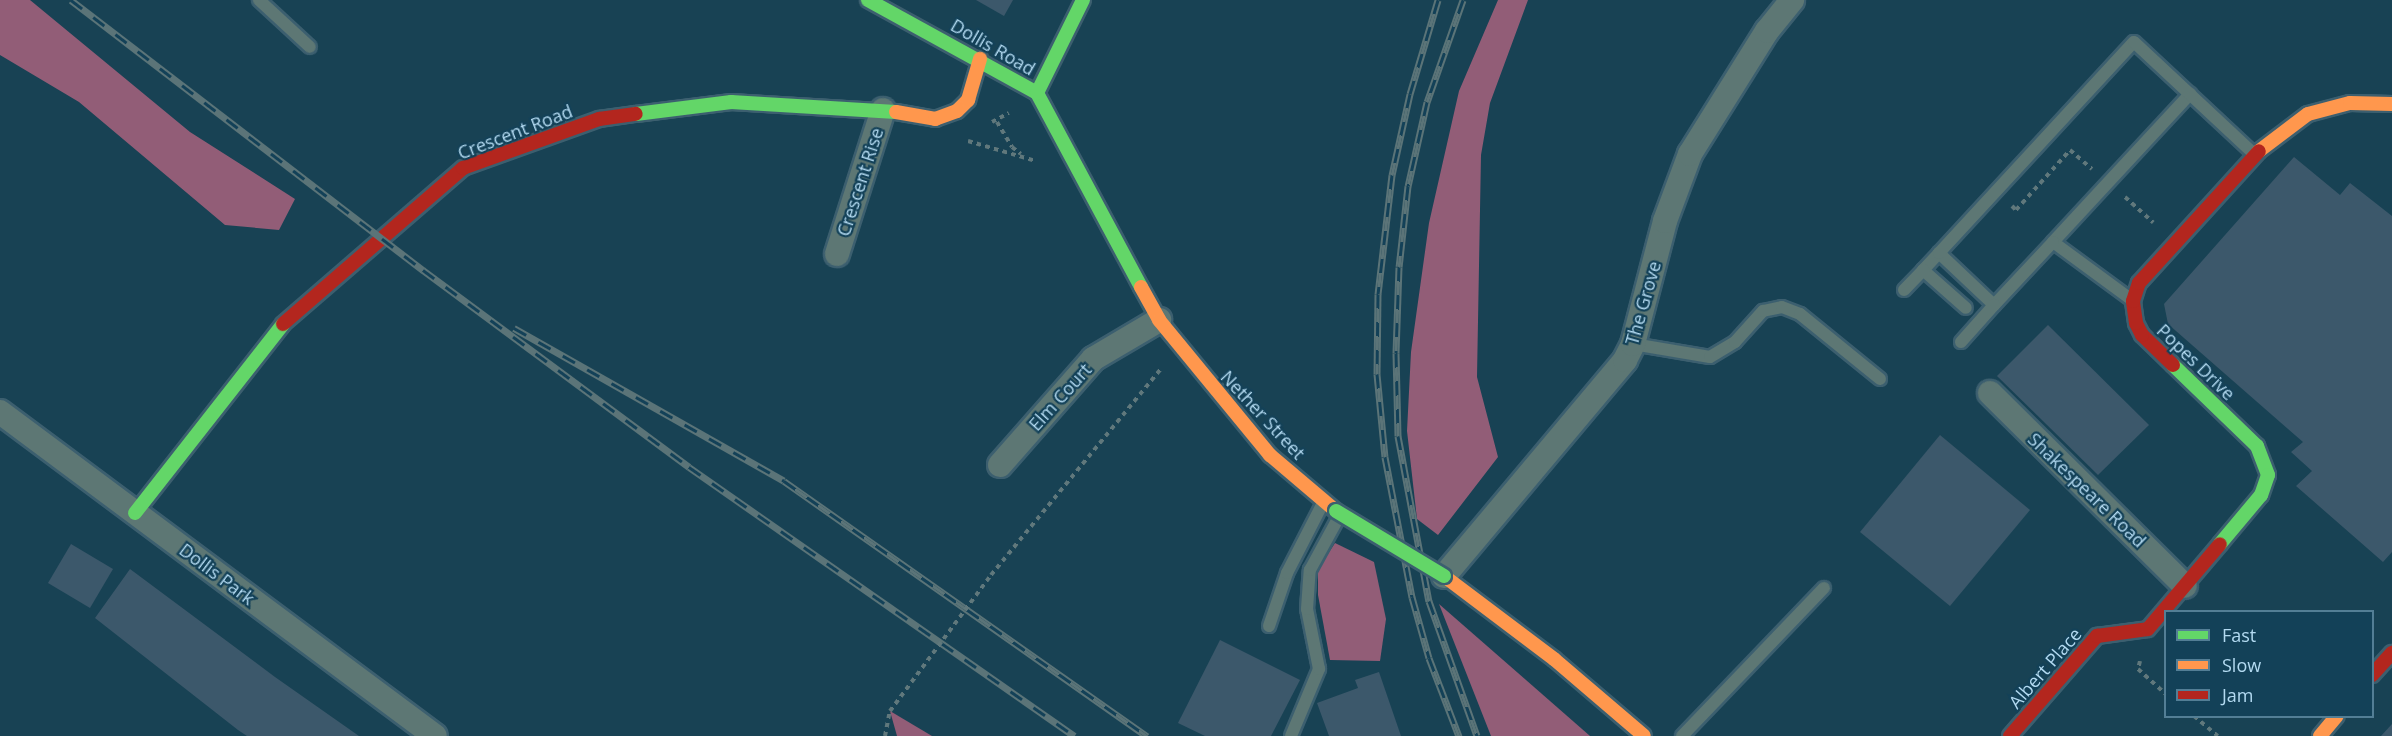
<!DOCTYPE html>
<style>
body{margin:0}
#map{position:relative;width:2392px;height:736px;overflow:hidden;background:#184254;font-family:"Open Sans",sans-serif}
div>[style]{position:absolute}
.forest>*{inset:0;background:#925d77}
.building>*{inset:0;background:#3c586b}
.path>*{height:4px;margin-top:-2px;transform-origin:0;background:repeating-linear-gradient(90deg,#60787c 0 4.5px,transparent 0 9px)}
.roads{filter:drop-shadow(2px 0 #3c5f6f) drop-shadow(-2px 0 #3c5f6f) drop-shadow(0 2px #3c5f6f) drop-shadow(0 -2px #3c5f6f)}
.lane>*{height:12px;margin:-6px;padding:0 6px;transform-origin:6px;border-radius:6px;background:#5d7774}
.street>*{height:24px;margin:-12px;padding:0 12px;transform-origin:12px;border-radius:12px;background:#5d7774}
.fast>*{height:14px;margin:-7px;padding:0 7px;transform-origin:7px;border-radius:7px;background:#63d668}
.slow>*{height:14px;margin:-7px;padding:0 7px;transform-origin:7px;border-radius:7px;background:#ff974d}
.jam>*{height:14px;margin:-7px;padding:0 7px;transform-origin:7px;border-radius:7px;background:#b3261e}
.rail>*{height:7px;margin-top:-3.5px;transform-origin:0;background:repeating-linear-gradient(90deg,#134158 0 14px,#5b7478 0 28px);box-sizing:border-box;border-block:2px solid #5b7478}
.path-bridge>*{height:4px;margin-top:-2px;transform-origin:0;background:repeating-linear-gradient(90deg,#60787c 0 4.5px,transparent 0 9px)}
.bridges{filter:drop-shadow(2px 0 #3c5f6f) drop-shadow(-2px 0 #3c5f6f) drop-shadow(0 2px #3c5f6f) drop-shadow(0 -2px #3c5f6f)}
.fast-bridge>*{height:14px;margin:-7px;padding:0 7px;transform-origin:7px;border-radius:7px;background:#63d668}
span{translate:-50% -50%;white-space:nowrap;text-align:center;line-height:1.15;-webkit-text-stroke:4.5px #134158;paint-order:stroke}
.street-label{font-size:18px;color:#b3daf1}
.legend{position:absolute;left:2164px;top:610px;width:210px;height:108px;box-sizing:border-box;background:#134158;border:2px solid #537e95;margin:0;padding:8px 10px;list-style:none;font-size:18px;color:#b3daf1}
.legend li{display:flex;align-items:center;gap:12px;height:30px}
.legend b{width:30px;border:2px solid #537e95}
</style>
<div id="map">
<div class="forest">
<div style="clip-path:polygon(0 0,30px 0,190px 132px,295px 199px,279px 230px,225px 225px,79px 102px,0 55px)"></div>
<div style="clip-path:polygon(1498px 0,1528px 0,1490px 103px,1481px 155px,1477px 377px,1498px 457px,1438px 535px,1417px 519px,1407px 431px,1411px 352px,1429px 223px,1459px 91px)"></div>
<div style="clip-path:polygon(1335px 543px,1374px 562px,1386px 619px,1380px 661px,1330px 660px,1318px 595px,1318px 569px)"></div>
<div style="clip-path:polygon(1439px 604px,1590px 736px,1491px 736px)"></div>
<div style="clip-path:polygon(890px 711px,932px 736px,897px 736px)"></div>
</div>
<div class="building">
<div style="clip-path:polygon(976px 0,1013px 0,1004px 16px)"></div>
<div style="clip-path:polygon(2294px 157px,2340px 195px,2350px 183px,2392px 216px,2392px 552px,2383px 562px,2296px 486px,2312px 471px,2291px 452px,2303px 442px,2168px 324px,2164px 304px)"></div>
<div style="clip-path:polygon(2048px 325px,2149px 425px,2098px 475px,1997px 376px)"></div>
<div style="clip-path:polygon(1940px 435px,2030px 510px,1950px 606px,1860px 532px)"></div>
<div style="clip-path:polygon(71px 544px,113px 569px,90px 608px,48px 583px)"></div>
<div style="clip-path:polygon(130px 569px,275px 677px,359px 736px,247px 736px,238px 730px,95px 618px)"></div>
<div style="clip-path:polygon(1220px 640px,1300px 680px,1271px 736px,1205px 736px,1178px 723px)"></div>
<div style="clip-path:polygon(1379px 672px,1401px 736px,1329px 736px,1317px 703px,1358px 688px,1355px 680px)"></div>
<div style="clip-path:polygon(2392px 724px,2392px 736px,2381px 736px)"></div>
</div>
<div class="path">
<div style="left:992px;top:122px;width:19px;rotate:-28deg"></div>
<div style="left:997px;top:122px;width:29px;rotate:59deg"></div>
<div style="left:1012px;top:147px;width:11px;rotate:38deg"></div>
<div style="left:968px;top:141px;width:71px;rotate:16.4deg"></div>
<div style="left:2125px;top:197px;width:38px;rotate:42deg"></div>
<div style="left:2012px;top:206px;width:6px;rotate:45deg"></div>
<div style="left:2016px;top:210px;width:81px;rotate:-48deg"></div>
<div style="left:2070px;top:150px;width:29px;rotate:41deg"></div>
<div style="left:991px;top:575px;width:266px;rotate:-50.5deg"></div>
<div style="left:2140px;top:661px;width:8px;rotate:104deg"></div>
<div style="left:2138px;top:669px;width:38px;rotate:42deg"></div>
<div style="left:2194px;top:716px;width:31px;rotate:40deg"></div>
<div style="left:885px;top:736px;width:25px;rotate:-79deg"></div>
</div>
<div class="roads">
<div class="lane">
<div style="left:259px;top:0;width:69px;rotate:42.7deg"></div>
<div style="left:2053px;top:242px;width:202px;rotate:-47.2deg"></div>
<div style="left:1939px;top:253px;width:23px;rotate:133deg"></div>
<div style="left:1923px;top:270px;width:57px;rotate:41.5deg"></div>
<div style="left:1904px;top:290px;width:28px;rotate:-46deg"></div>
<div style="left:2132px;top:300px;width:98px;rotate:-143.7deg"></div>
<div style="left:2053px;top:242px;width:86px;rotate:133.1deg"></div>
<div style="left:1994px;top:305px;width:76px;rotate:-136.6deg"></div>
<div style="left:1939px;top:253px;width:287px;rotate:-47.3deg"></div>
<div style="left:2134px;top:42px;width:164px;rotate:43deg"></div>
<div style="left:1961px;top:342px;width:50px;rotate:-48.3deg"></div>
<div style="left:1633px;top:344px;width:78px;rotate:9.6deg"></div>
<div style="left:1710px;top:357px;width:29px;rotate:-31deg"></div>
<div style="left:1735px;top:342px;width:42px;rotate:-47.9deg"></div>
<div style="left:1763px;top:311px;width:19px;rotate:-12deg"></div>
<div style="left:1782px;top:307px;width:19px;rotate:21deg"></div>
<div style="left:1800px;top:314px;width:103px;rotate:39.1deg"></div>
<div style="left:1269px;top:626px;width:56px;rotate:-71.2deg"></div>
<div style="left:1287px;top:573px;width:79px;rotate:-62.8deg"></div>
<div style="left:1291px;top:736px;width:73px;rotate:-67.3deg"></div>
<div style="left:1319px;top:669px;width:61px;rotate:-101.3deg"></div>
<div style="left:1307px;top:609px;width:39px;rotate:-86deg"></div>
<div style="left:1310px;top:570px;width:63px;rotate:-61.4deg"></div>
<div style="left:1682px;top:736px;width:205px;rotate:-46.2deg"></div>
</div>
<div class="street">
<div style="left:837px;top:254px;width:151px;rotate:-72.3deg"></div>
<div style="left:1990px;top:393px;width:274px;rotate:44.7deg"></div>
<div style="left:0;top:412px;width:542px;rotate:36.68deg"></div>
<div style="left:1000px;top:465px;width:141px;rotate:-48.7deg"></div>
<div style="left:1093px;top:359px;width:77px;rotate:-30.6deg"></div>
<div style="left:1444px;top:576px;width:282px;rotate:-50deg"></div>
<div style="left:1625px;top:360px;width:18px;rotate:-63deg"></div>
<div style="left:1633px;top:344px;width:127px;rotate:-75.4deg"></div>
<div style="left:1665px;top:221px;width:72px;rotate:-69.5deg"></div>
<div style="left:1690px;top:154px;width:145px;rotate:-58deg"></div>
<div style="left:1767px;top:31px;width:40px;rotate:-51deg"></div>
</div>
<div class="fast">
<div style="left:868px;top:0;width:193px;rotate:28.8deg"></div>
<div style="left:1037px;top:93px;width:220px;rotate:61.8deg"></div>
<div style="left:1037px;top:93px;width:104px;rotate:-63.7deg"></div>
<div style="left:636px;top:114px;width:96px;rotate:-7.2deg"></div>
<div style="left:731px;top:102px;width:165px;rotate:3.5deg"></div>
<div style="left:2173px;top:365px;width:117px;rotate:44deg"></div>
<div style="left:2257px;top:446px;width:31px;rotate:69deg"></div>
<div style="left:2268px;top:475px;width:21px;rotate:109deg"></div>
<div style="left:2261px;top:495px;width:64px;rotate:129.9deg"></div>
<div style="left:135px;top:513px;width:240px;rotate:-51.9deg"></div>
</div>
<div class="slow">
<div style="left:896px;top:112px;width:40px;rotate:10deg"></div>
<div style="left:935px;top:119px;width:23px;rotate:-20deg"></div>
<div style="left:957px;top:111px;width:16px;rotate:-45deg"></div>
<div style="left:968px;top:100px;width:43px;rotate:-73.7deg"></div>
<div style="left:2259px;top:151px;width:61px;rotate:-37.1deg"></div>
<div style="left:2308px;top:114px;width:43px;rotate:-14.7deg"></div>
<div style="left:2350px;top:103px;width:42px;rotate:1.4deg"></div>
<div style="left:1141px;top:287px;width:38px;rotate:61deg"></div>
<div style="left:1159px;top:320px;width:175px;rotate:50.6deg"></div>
<div style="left:1270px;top:455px;width:87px;rotate:40.3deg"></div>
<div style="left:1444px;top:576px;width:138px;rotate:37deg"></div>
<div style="left:1554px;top:659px;width:118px;rotate:40.5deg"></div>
<div style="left:2320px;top:736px;width:26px;rotate:-50deg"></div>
</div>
<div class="jam">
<div style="left:283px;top:324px;width:238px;rotate:-40.9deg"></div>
<div style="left:463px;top:168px;width:145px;rotate:-19.8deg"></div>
<div style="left:599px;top:119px;width:37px;rotate:-8deg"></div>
<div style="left:2173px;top:365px;width:43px;rotate:-135.9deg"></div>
<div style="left:2142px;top:335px;width:13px;rotate:-117deg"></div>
<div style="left:2136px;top:323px;width:22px;rotate:-98deg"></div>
<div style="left:2133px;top:301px;width:19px;rotate:-72deg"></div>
<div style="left:2139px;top:283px;width:178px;rotate:-47.7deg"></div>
<div style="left:2372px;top:675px;width:30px;rotate:-48deg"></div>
<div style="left:2010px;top:736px;width:133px;rotate:-49deg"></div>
<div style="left:2097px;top:636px;width:51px;rotate:-7.8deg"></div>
<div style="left:2148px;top:629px;width:111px;rotate:-49.7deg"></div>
</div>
</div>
<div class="rail">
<div style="left:71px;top:0;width:444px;rotate:37.5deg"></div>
<div style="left:423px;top:270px;width:331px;rotate:36.5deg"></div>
<div style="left:689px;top:467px;width:470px;rotate:34.9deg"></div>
<div style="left:1438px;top:0;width:98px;rotate:106.6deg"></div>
<div style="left:1410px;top:94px;width:83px;rotate:102.5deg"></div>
<div style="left:1392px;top:175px;width:120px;rotate:96.7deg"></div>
<div style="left:1378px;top:294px;width:80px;rotate:90.7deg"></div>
<div style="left:1377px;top:374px;width:83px;rotate:84.5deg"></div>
<div style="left:1385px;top:457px;width:143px;rotate:79.1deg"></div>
<div style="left:1412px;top:597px;width:63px;rotate:74.4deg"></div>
<div style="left:1429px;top:658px;width:84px;rotate:69deg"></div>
<div style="left:1463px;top:0;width:108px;rotate:109.4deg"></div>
<div style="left:1427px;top:102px;width:86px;rotate:102.7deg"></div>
<div style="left:1408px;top:186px;width:81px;rotate:96.3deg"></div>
<div style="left:1399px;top:267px;width:86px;rotate:92deg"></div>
<div style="left:1396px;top:353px;width:83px;rotate:88.6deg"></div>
<div style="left:1398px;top:436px;width:168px;rotate:79.4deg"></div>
<div style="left:1429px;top:601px;width:143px;rotate:70.4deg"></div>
<div style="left:514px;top:328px;width:310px;rotate:29.5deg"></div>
<div style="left:784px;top:481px;width:444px;rotate:35.1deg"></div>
</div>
<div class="path-bridge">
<div style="left:890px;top:711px;width:169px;rotate:-53.4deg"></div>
</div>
<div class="bridges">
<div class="fast-bridge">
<div style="left:1336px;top:511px;width:126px;rotate:31deg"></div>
</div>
</div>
<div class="street-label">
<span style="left:993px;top:47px;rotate:30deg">Dollis Road</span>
<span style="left:515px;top:132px;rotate:-21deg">Crescent Road</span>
<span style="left:860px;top:182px;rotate:-72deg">Crescent Rise</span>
<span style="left:1643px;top:303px;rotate:-74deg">The Grove</span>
<span style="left:2196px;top:362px;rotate:44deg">Popes Drive</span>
<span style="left:1060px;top:397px;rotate:-48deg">Elm Court</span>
<span style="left:1263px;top:415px;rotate:47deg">Nether Street</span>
<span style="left:2087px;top:490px;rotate:44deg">Shakespeare Road</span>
<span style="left:217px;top:574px;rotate:37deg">Dollis Park</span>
<span style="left:2045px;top:668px;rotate:-49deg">Albert Place</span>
</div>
<ul class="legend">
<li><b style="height:8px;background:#63d668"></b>Fast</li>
<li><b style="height:8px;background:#ff974d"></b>Slow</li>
<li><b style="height:8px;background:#b3261e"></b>Jam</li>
</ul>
</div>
